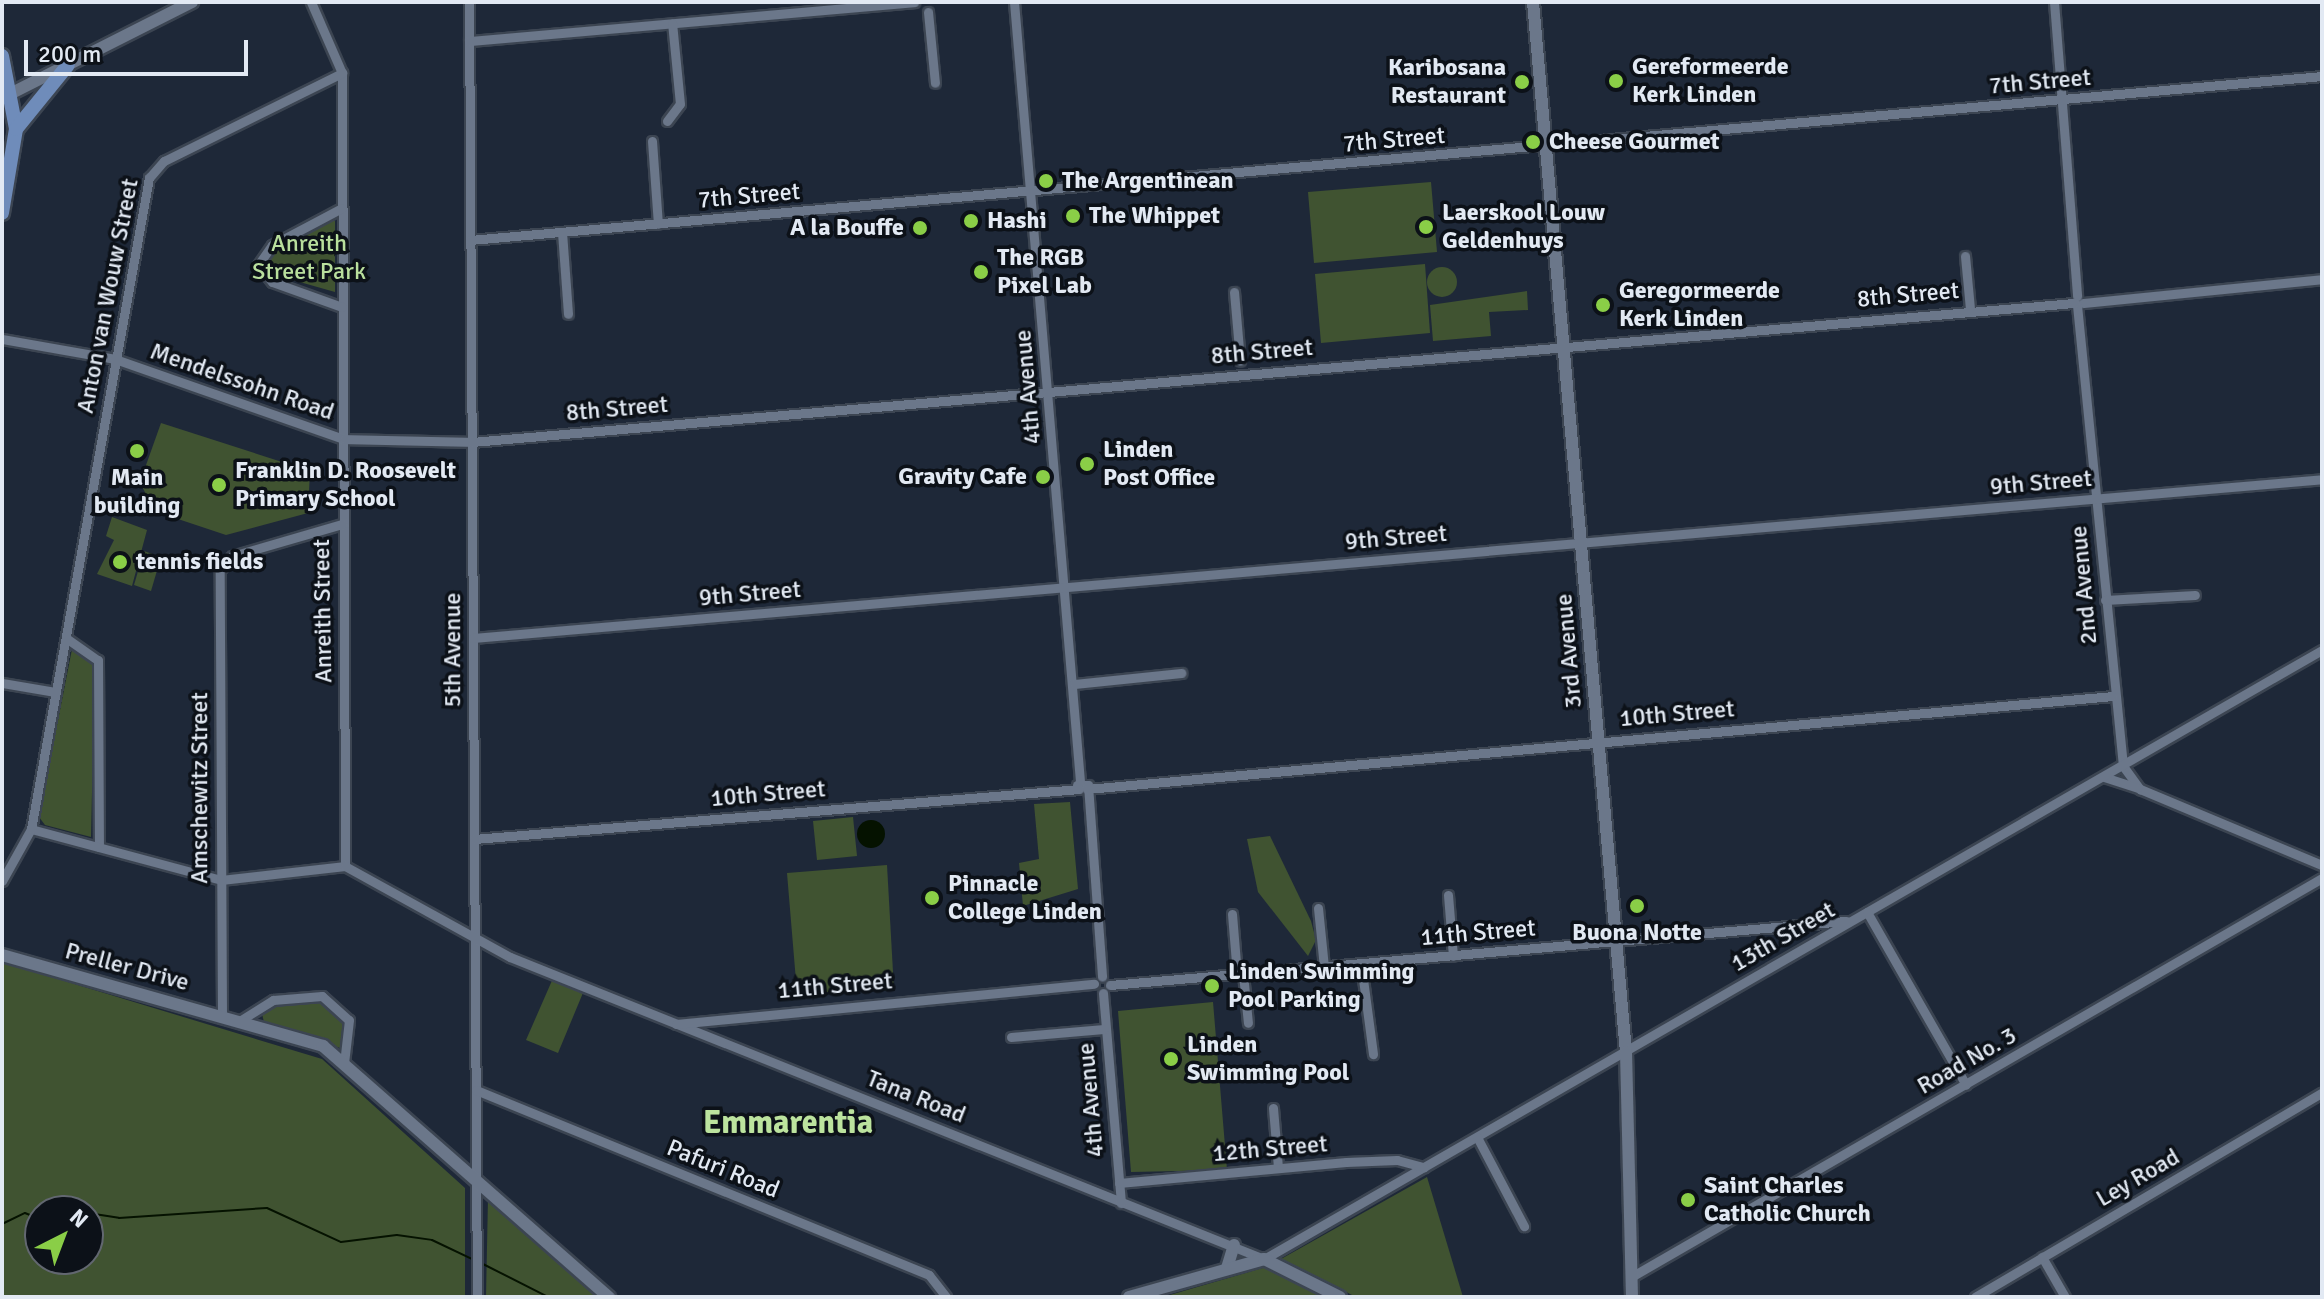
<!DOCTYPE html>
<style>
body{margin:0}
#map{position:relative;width:2324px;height:1299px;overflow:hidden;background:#1e2838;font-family:Signika,sans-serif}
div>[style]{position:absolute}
.green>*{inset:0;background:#405331}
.round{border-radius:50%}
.water>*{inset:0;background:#051200}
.stream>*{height:2px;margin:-1px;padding:0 1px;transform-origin:1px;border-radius:1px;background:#051200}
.roads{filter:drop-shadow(2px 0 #3c4552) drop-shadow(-2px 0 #3c4552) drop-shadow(0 2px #3c4552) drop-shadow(0 -2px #3c4552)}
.street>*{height:9px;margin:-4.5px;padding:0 4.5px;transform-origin:4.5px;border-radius:4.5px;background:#6b778a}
.secondary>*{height:12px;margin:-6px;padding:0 6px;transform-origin:6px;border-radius:6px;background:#6b778a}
.primary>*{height:14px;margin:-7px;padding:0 7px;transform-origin:7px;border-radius:7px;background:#6f8cba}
.dots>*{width:22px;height:22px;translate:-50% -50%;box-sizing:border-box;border:4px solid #0c1118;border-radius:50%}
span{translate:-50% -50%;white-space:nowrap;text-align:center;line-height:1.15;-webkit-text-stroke:7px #0c1118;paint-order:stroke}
.poi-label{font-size:24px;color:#e2e9f3;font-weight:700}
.left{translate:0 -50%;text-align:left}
.right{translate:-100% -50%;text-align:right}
.street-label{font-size:24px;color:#e2e9f3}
.park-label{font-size:24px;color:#b9df9d}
.district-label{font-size:32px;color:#bce39e;font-weight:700}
.frame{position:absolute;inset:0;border:4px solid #e2e9f3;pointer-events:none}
.north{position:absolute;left:24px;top:1195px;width:80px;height:80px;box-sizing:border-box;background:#0c1118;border:2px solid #626770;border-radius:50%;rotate:42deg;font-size:22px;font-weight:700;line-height:32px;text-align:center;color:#e2e9f3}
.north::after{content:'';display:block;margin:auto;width:28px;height:36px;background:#8ace47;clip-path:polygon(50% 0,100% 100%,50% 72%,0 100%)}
.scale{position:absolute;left:24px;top:40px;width:224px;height:36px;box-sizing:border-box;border:4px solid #e2e9f3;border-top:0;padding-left:10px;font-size:24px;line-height:28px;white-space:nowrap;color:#e2e9f3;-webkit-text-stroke:6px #0c1118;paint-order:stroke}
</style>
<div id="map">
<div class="green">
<div style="clip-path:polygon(1431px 182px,1437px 252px,1314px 263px,1308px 192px)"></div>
<div style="clip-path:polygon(325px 218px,335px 221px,335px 292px,282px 277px,268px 265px,272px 246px)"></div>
<div style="clip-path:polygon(1425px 264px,1430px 333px,1321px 343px,1315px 274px)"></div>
<div class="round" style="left:1427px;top:267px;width:30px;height:30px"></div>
<div style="clip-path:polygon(1527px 291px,1528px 310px,1489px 312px,1491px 336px,1433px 341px,1430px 305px)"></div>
<div style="clip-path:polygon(161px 423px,310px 471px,308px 513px,226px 535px,154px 511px,140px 482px)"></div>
<div style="clip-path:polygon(112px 517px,147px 530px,132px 586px,97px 574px,114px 540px,106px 536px)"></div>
<div style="clip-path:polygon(144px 551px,161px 557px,151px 591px,134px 585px)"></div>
<div style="clip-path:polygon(73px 644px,95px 657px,91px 837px,45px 825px,39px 817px)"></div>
<div style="clip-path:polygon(1070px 802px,1078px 889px,1023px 906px,1019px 863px,1039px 859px,1034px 804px)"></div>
<div style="clip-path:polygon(853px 817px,857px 856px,817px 860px,813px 821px)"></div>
<div style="clip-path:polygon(1270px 836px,1311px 921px,1316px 940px,1308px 956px,1258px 892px,1247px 839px)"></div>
<div style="clip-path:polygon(887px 865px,894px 990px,797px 993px,787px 873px)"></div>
<div style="clip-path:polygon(evenodd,2px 962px,322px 1059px,465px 1188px,465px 1297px,2px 1297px,2px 962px,40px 1211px,88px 1211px,88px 1259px,40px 1259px,40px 1211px)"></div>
<div style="clip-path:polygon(554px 976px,585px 988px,558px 1053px,526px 1040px)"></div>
<div style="clip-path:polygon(305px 995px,337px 1006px,348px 1026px,343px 1049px,264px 1022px,261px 1010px)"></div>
<div style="clip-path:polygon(1213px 1002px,1227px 1170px,1131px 1172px,1118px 1011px)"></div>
<div style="clip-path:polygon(1427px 1177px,1463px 1297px,1356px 1297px,1281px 1259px)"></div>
<div style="clip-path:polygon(488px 1198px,600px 1297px,486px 1297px)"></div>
<div style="clip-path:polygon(1266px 1267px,1327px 1297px,1163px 1297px)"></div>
</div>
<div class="water">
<div class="round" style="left:857px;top:820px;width:28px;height:28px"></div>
</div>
<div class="stream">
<div style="left:67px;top:1211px;width:8px"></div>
<div style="left:88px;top:1213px;width:31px;rotate:9deg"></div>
<div style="left:119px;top:1218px;width:148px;rotate:-3.9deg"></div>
<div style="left:267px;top:1208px;width:81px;rotate:24.7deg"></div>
<div style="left:341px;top:1242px;width:56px;rotate:-7.1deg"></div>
<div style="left:397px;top:1235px;width:35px;rotate:8deg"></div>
<div style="left:432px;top:1240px;width:44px;rotate:25.4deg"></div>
<div style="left:2px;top:1224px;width:25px;rotate:-26deg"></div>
<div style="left:25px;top:1213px;width:16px;rotate:22deg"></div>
<div style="left:481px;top:1263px;width:75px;rotate:26.9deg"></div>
</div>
<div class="roads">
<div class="street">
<div style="left:311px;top:2px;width:77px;rotate:66.4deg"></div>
<div style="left:342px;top:73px;width:793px;rotate:89.78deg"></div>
<div style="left:469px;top:2px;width:1295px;rotate:89.65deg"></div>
<div style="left:1014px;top:2px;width:782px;rotate:85.16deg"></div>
<div style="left:2054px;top:2px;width:295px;rotate:85.5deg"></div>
<div style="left:928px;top:12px;width:71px;rotate:84.4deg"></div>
<div style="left:469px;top:41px;width:447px;rotate:-5deg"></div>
<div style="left:667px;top:121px;width:21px;rotate:-53deg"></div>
<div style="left:680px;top:104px;width:81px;rotate:-95.6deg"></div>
<div style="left:652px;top:141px;width:83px;rotate:85.9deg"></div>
<div style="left:562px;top:232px;width:82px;rotate:85.8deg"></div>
<div style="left:470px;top:240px;width:1859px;rotate:-5.06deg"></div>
<div style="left:1965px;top:256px;width:53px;rotate:84.6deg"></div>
<div style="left:1234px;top:292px;width:69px;rotate:85deg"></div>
<div style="left:2083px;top:303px;width:240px;rotate:-5.7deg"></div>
<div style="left:2077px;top:305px;width:463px;rotate:84.3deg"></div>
<div style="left:2123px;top:766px;width:29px;rotate:54deg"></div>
<div style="left:2140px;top:789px;width:197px;rotate:22.7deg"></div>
<div style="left:342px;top:307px;width:74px;rotate:-160.3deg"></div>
<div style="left:272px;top:282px;width:22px;rotate:-129deg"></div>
<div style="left:258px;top:265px;width:24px;rotate:-55deg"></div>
<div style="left:272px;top:245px;width:79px;rotate:-27.9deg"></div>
<div style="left:2px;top:339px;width:115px;rotate:10deg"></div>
<div style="left:115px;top:359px;width:243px;rotate:19.3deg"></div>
<div style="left:344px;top:439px;width:128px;rotate:1.3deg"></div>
<div style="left:472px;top:442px;width:1609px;rotate:-4.96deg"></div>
<div style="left:2105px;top:600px;width:90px;rotate:-3.2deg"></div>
<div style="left:66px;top:638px;width:39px;rotate:35deg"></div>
<div style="left:98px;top:660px;width:187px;rotate:89.7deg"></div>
<div style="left:473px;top:638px;width:1856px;rotate:-4.91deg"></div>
<div style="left:2px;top:683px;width:54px;rotate:9.6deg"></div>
<div style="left:1074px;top:684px;width:108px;rotate:-5.9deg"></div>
<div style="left:2104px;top:777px;width:35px;rotate:18deg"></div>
<div style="left:1077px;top:785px;width:11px"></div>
<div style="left:1088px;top:785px;width:192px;rotate:85.8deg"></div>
<div style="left:1087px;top:789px;width:1030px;rotate:-5.18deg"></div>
<div style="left:31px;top:829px;width:197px;rotate:15deg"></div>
<div style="left:221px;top:880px;width:125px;rotate:-6.4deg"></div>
<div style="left:345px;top:866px;width:188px;rotate:28.9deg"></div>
<div style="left:510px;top:957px;width:812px;rotate:21.83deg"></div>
<div style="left:1264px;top:1259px;width:1221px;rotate:-29.93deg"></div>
<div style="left:474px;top:839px;width:607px;rotate:-4.72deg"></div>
<div style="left:2px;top:881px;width:60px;rotate:-60.9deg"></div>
<div style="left:31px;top:829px;width:662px;rotate:-79.73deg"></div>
<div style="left:149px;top:178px;width:23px;rotate:-49deg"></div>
<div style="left:164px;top:161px;width:199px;rotate:-26.3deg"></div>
<div style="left:1448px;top:895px;width:61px;rotate:85.3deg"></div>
<div style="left:1318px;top:908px;width:59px;rotate:84.2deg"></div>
<div style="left:1867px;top:912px;width:199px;rotate:60.2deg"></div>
<div style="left:1232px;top:914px;width:61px;rotate:85.3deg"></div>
<div style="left:1361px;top:964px;width:91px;rotate:82.4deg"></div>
<div style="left:1243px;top:974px;width:49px;rotate:84.2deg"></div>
<div style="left:1110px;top:985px;width:739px;rotate:-4.97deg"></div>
<div style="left:1103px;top:993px;width:211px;rotate:85.1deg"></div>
<div style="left:222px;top:1016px;width:446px;rotate:-90.3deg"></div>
<div style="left:220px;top:570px;width:18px;rotate:-49deg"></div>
<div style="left:232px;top:556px;width:115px;rotate:-16.2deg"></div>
<div style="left:241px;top:1020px;width:38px;rotate:-32deg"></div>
<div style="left:273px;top:1000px;width:49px;rotate:-4.7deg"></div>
<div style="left:322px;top:996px;width:36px;rotate:42deg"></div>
<div style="left:349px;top:1020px;width:43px;rotate:96.6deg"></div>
<div style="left:676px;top:1024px;width:420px;rotate:-5.5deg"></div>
<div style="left:1011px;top:1037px;width:93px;rotate:-4.9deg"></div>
<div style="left:476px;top:1090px;width:489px;rotate:22.2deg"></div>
<div style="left:929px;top:1275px;width:28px;rotate:52deg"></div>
<div style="left:1273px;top:1108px;width:60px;rotate:85.2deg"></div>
<div style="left:1477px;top:1137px;width:101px;rotate:62.2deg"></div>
<div style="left:1119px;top:1183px;width:228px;rotate:-5.3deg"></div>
<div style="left:1346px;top:1162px;width:51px;rotate:-2.2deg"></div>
<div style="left:1397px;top:1160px;width:28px;rotate:15deg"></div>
<div style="left:2042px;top:1257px;width:46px;rotate:60.1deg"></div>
<div style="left:1631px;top:1277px;width:798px;rotate:-30deg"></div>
<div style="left:1975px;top:1297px;width:403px;rotate:-30.5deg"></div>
</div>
<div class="secondary">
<div style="left:1533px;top:2px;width:1054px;rotate:84.94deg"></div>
<div style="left:1626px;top:1052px;width:245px;rotate:88.6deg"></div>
<div style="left:2px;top:98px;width:213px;rotate:-26.8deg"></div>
<div style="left:2px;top:955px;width:334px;rotate:15.8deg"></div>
<div style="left:323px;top:1046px;width:381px;rotate:41.3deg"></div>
<div style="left:1227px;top:1268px;width:24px;rotate:-73deg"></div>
<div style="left:1129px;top:1297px;width:140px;rotate:-15.7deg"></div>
<div style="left:1264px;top:1259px;width:85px;rotate:26.6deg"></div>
</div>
<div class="primary">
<div style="left:2px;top:56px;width:74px;rotate:79.1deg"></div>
<div style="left:16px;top:129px;width:85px;rotate:99.5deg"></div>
<div style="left:16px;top:129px;width:82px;rotate:-50.9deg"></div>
</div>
</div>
<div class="dots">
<div style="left:1616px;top:81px;background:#8ace47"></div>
<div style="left:1522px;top:82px;background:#8ace47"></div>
<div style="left:1533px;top:142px;background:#8ace47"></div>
<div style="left:1046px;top:181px;background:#8ace47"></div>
<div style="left:1073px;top:216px;background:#8ace47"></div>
<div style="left:971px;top:221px;background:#8ace47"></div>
<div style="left:1426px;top:227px;background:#8ace47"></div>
<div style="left:920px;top:228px;background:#8ace47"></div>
<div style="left:981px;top:272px;background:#8ace47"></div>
<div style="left:1603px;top:305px;background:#8ace47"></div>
<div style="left:137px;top:451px;background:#8ace47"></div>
<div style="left:1087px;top:464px;background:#8ace47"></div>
<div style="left:1043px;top:477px;background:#8ace47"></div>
<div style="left:219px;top:485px;background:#8ace47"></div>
<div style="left:120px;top:562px;background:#8ace47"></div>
<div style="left:932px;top:898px;background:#8ace47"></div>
<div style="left:1637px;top:906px;background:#8ace47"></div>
<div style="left:1212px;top:986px;background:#8ace47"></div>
<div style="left:1171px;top:1059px;background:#8ace47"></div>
<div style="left:1688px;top:1200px;background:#8ace47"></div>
</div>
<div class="poi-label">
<span class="left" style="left:1632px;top:81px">Gereformeerde<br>Kerk Linden</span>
<span class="right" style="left:1506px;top:82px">Karibosana<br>Restaurant</span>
<span class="left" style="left:1549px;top:142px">Cheese Gourmet</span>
<span class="left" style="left:1062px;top:181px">The Argentinean</span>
<span class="left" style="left:1442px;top:227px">Laerskool Louw<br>Geldenhuys</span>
<span class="left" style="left:1089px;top:216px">The Whippet</span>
<span class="left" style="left:987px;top:221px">Hashi</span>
<span class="right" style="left:904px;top:228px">A la Bouffe</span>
<span class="left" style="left:997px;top:272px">The RGB<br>Pixel Lab</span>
<span class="left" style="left:1619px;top:305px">Geregormeerde<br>Kerk Linden</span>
<span class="left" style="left:1103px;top:464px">Linden<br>Post Office</span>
<span class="left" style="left:235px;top:485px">Franklin D. Roosevelt<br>Primary School</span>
<span class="right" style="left:1027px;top:477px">Gravity Cafe</span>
<span style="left:137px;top:492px">Main<br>building</span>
<span class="left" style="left:136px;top:562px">tennis fields</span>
<span class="left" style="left:948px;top:898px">Pinnacle<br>College Linden</span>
<span style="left:1637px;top:933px">Buona Notte</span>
<span class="left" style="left:1228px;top:986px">Linden Swimming<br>Pool Parking</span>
<span class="left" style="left:1187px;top:1059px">Linden<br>Swimming Pool</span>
<span class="left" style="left:1704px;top:1200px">Saint Charles<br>Catholic Church</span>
</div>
<div class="street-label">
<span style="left:2040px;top:82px;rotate:-5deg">7th Street</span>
<span style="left:1394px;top:140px;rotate:-5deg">7th Street</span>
<span style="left:749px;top:196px;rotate:-5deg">7th Street</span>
<span style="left:1908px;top:295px;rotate:-5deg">8th Street</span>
<span style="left:108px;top:296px;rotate:-79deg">Anton van Wouw Street</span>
<span style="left:1262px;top:352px;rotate:-5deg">8th Street</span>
<span style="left:242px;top:382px;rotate:19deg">Mendelssohn Road</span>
<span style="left:1028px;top:387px;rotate:-95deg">4th Avenue</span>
<span style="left:617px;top:409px;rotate:-5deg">8th Street</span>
<span style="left:2041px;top:483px;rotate:-5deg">9th Street</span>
<span style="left:1396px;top:538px;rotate:-5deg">9th Street</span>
<span style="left:2084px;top:585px;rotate:-95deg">2nd Avenue</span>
<span style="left:750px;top:594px;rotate:-5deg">9th Street</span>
<span style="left:323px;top:611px;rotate:-91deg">Anreith Street</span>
<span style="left:453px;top:650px;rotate:-90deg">5th Avenue</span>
<span style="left:1569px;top:651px;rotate:-95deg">3rd Avenue</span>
<span style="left:1677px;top:714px;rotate:-5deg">10th Street</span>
<span style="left:200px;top:788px;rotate:-90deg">Amschewitz Street</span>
<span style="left:768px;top:794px;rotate:-5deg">10th Street</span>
<span style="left:1478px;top:933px;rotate:-5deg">11th Street</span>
<span style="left:1783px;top:937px;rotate:-30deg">13th Street</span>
<span style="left:127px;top:967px;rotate:15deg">Preller Drive</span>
<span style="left:835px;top:986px;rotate:-5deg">11th Street</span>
<span style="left:1967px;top:1061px;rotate:-30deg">Road No. 3</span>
<span style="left:916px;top:1097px;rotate:22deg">Tana Road</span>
<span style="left:1091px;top:1100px;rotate:-95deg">4th Avenue</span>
<span style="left:1270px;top:1149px;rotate:-5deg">12th Street</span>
<span style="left:723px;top:1169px;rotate:22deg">Pafuri Road</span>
<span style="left:2138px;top:1178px;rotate:-30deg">Ley Road</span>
</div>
<div class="park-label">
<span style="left:309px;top:258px">Anreith<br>Street Park</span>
</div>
<div class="district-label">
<span style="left:788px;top:1123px">Emmarentia</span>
</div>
<div class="frame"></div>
<div class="north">N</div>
<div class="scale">200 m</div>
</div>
